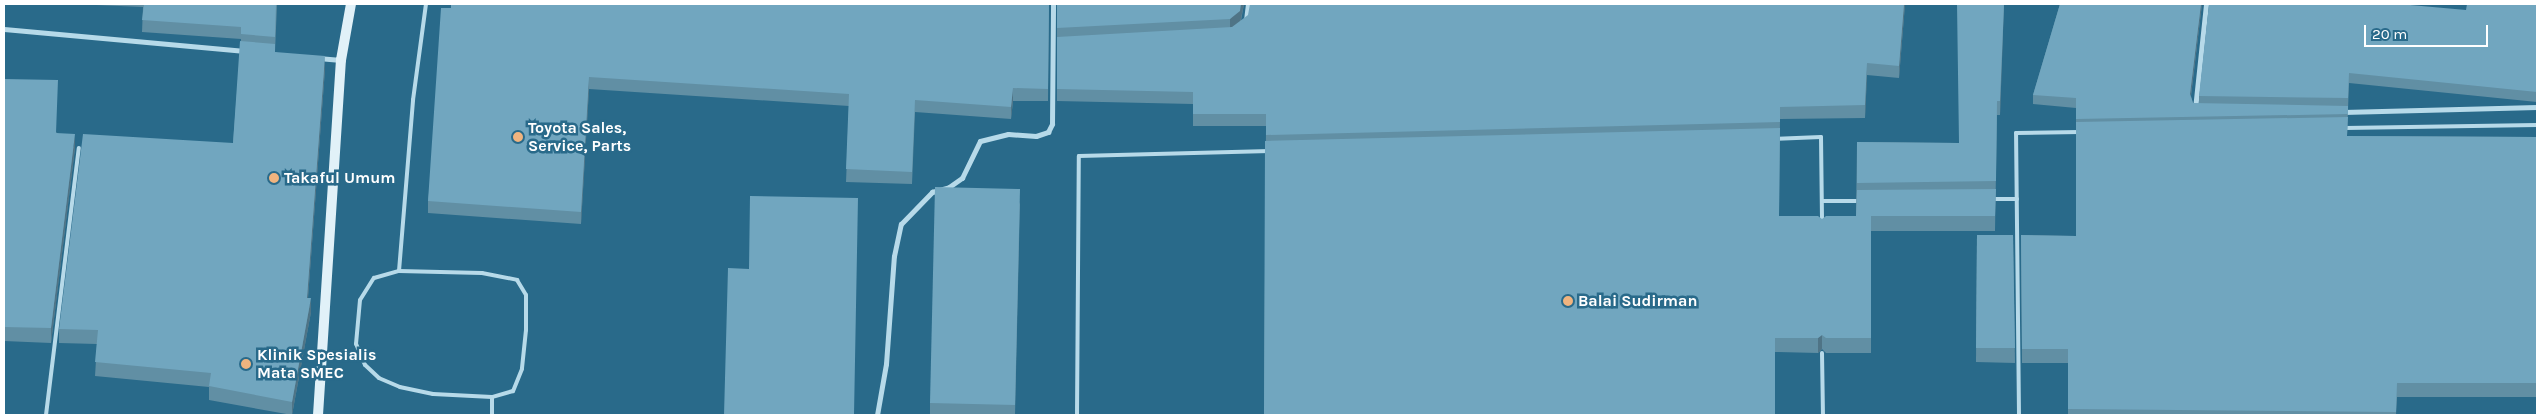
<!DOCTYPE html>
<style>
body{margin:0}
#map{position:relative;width:2541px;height:419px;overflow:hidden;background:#296a8a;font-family:Karla,sans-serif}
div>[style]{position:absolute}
.lane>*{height:4px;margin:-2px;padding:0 2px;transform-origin:2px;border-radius:2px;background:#b7dae9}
.street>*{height:5px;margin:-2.5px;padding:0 2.5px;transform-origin:2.5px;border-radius:2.5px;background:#b7dae9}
.secondary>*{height:10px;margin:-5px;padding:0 5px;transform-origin:5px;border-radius:5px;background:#e1f1f8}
.wall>*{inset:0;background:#618fa4}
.shaded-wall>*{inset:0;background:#4f7486}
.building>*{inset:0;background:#71a6bf}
.dots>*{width:14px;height:14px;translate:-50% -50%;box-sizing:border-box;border:2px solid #296a8a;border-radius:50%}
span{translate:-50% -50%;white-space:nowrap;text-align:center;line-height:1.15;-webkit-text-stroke:5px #296a8a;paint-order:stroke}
.poi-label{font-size:16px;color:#fff;font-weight:700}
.left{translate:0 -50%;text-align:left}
.frame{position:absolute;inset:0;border:5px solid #fff;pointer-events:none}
.scale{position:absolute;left:2364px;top:25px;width:124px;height:22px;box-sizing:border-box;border:2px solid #fff;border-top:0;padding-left:6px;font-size:15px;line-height:18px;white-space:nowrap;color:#fff;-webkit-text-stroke:4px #296a8a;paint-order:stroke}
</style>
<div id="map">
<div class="lane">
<div style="left:2345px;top:128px;width:192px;rotate:-0.9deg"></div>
<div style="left:1775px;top:139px;width:46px;rotate:-2.5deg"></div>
<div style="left:1821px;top:137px;width:86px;rotate:89.3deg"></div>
<div style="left:1992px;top:199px;width:25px"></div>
<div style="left:1822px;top:201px;width:38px"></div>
<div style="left:399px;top:271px;width:83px;rotate:1.4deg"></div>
<div style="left:482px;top:273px;width:36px;rotate:11deg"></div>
<div style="left:517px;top:280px;width:17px;rotate:59deg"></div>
<div style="left:526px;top:295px;width:35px;rotate:90deg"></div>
<div style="left:526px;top:330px;width:39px;rotate:96deg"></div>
<div style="left:522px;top:369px;width:24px;rotate:112deg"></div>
<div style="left:513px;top:391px;width:22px;rotate:164deg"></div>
<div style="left:492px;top:397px;width:59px;rotate:-177.1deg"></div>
<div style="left:433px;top:394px;width:34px;rotate:-168deg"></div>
<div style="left:400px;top:387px;width:23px;rotate:-157deg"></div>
<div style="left:379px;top:378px;width:19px;rotate:-137deg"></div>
<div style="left:365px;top:365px;width:23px;rotate:-113deg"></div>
<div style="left:356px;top:344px;width:44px;rotate:-84.8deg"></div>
<div style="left:360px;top:300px;width:26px;rotate:-58deg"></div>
<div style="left:374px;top:278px;width:26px;rotate:-16deg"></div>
<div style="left:399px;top:271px;width:172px;rotate:-85.3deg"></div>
<div style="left:413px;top:100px;width:97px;rotate:-82.3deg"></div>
<div style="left:1822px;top:353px;width:62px;rotate:89.1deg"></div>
<div style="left:492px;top:397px;width:18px;rotate:90deg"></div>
<div style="left:46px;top:415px;width:269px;rotate:-83deg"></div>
<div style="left:1077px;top:415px;width:259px;rotate:-89.6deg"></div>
<div style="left:1079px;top:156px;width:191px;rotate:-1.5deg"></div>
<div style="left:2019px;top:415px;width:282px;rotate:-90.6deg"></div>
<div style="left:2016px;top:133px;width:64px;rotate:-0.9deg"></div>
</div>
<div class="street">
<div style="left:1246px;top:20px;width:16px;rotate:-83deg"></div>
<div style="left:4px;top:29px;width:242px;rotate:5.2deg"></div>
<div style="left:318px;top:58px;width:23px;rotate:5deg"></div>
<div style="left:2195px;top:109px;width:106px;rotate:-84deg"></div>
<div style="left:2343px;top:112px;width:194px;rotate:-1.5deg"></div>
<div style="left:877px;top:415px;width:52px;rotate:-80deg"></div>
<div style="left:886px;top:364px;width:108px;rotate:-85.8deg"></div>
<div style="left:894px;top:256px;width:33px;rotate:-78deg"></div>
<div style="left:901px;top:224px;width:45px;rotate:-45.9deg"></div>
<div style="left:932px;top:192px;width:18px;rotate:-16deg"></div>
<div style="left:949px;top:187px;width:16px;rotate:-35deg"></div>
<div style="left:962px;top:178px;width:41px;rotate:-64.1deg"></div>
<div style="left:980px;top:141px;width:29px;rotate:-14deg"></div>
<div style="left:1008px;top:134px;width:28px;rotate:4deg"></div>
<div style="left:1036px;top:136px;width:13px;rotate:-18deg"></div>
<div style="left:1048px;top:132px;width:9px;rotate:-63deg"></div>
<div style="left:1052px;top:124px;width:120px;rotate:-89.5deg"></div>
</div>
<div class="secondary">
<div style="left:318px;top:415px;width:356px;rotate:-86.3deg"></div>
<div style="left:341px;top:60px;width:57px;rotate:-79.9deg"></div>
</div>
<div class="wall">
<div style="clip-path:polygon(73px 4px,277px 4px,275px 52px,325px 69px,308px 298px,311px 312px,292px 415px,209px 400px,209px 387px,95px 376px,97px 344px,59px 343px,59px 329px,233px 143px,241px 41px,241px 39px,142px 32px,143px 7px)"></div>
<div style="clip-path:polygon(1049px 4px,1048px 101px,1013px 101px,1011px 119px,915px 112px,912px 184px,846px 182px,849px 106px,589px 89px,581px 224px,428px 213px,428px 201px,451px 8px)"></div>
<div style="clip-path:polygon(1057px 4px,1244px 4px,1241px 21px,1905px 4px,1899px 78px,1867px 75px,1865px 118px,1780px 119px,1779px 216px,1822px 219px,1856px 216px,1857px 142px,1959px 143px,2004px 4px,2000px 115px,1997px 115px,1995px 231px,1871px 231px,1871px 353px,1826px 353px,1822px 349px,1818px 353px,1775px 352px,1264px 415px,1266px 126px,1193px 126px,1193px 104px,1057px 101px)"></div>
<div style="clip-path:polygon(2060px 4px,2202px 4px,2191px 96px,2193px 103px,2199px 104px,2199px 96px,2466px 10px,2537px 4px,2537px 102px,2349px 83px,2347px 136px,2537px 137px,2537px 397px,2397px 397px,2396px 415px,2068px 415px,2068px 363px,2022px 363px,2021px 235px,2076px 236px,2076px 108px,2033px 104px,2033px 95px)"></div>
<div style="clip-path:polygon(4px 79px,57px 133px,75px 148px,51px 343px,4px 341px)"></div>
<div style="clip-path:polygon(1020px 202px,1015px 415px,930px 415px,930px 403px)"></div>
<div style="clip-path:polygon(1977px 235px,2013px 235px,2015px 363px,1976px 362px)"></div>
</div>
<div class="shaded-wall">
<div style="clip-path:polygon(1241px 4px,1244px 4px,1240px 23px,1230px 31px,1230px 19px)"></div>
<div style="clip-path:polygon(1904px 4px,1905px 4px,1899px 78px,1899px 66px)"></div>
<div style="clip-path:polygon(2004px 4px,2000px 115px,2000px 101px)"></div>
<div style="clip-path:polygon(2201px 4px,2202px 4px,2190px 103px,2190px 94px)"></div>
<div style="clip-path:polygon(325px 56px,325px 69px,307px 311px,307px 298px)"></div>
<div style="clip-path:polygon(1867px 63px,1867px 75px,1865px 118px,1865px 105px)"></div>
<div style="clip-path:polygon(589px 77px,589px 89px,581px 224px,581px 212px)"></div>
<div style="clip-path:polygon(1013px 88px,1013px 101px,1011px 119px,1011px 107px)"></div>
<div style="clip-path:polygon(75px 134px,75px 148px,51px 343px,51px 328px)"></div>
<div style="clip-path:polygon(311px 298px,311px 312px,292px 415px,292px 402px)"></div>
<div style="clip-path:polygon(1822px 335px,1822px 349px,1818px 353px,1818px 338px)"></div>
</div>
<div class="building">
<div style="clip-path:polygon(144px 4px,276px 4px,275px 37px,241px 34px,241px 27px,142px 20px)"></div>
<div style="clip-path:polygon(451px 4px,1049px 4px,1048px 89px,1013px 88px,1011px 107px,915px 100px,912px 172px,846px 169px,849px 94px,589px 77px,581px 212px,428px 201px,441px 8px,451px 8px)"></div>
<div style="clip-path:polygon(1057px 4px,1241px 4px,1240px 11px,1230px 19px,1057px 28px)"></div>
<div style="clip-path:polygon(1250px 4px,1904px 4px,1899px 66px,1867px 63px,1865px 105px,1780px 107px,1780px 122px,1266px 135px,1266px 114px,1193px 114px,1193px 92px,1057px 89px,1057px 37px,1232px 27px,1248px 15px)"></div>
<div style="clip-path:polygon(1957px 4px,2004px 4px,2000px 101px,1997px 101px,1996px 181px,1857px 183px,1857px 142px,1959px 143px)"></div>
<div style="clip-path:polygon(2060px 4px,2201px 4px,2190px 94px,2193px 103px,2348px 106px,2348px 114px,2076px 119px,2076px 98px,2033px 95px)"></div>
<div style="clip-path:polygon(2209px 4px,2399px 4px,2466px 10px,2467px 4px,2537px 4px,2537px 92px,2349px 73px,2348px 98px,2199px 96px)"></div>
<div style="clip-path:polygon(240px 41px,275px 44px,275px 52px,325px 56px,307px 298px,311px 298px,292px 402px,209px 386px,211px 373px,95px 362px,98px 330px,59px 329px,83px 134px,233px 143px)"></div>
<div style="clip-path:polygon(4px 79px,58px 80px,56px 133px,75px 134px,51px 328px,4px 327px)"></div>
<div style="clip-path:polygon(2348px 117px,2347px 136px,2537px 137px,2537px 383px,2397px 383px,2396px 412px,2068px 409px,2068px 349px,2022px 349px,2021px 235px,2076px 236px,2076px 122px)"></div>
<div style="clip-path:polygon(1780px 128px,1779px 216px,1818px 216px,1822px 219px,1826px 216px,1856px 216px,1857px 190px,1996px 189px,1995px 216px,1871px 216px,1871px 338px,1826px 338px,1822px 335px,1818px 338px,1775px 338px,1775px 415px,1264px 415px,1265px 141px)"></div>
<div style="clip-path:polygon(935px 187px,1020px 189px,1015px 405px,930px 403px)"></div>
<div style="clip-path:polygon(750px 196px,858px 198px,854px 415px,724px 415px,728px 268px,749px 269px)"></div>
<div style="clip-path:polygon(1977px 235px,2013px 235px,2015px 348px,1976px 348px)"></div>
</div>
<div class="dots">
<div style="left:518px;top:137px;background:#f0b47f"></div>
<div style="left:274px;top:178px;background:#f0b47f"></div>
<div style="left:1568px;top:301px;background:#f0b47f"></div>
<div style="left:246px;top:364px;background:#f0b47f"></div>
</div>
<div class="poi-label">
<span class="left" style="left:528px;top:137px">Toyota Sales,<br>Service, Parts</span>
<span class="left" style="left:284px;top:178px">Takaful Umum</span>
<span class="left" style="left:1578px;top:301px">Balai Sudirman</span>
<span class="left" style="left:257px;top:364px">Klinik Spesialis<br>Mata SMEC</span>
</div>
<div class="frame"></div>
<div class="scale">20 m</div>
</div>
